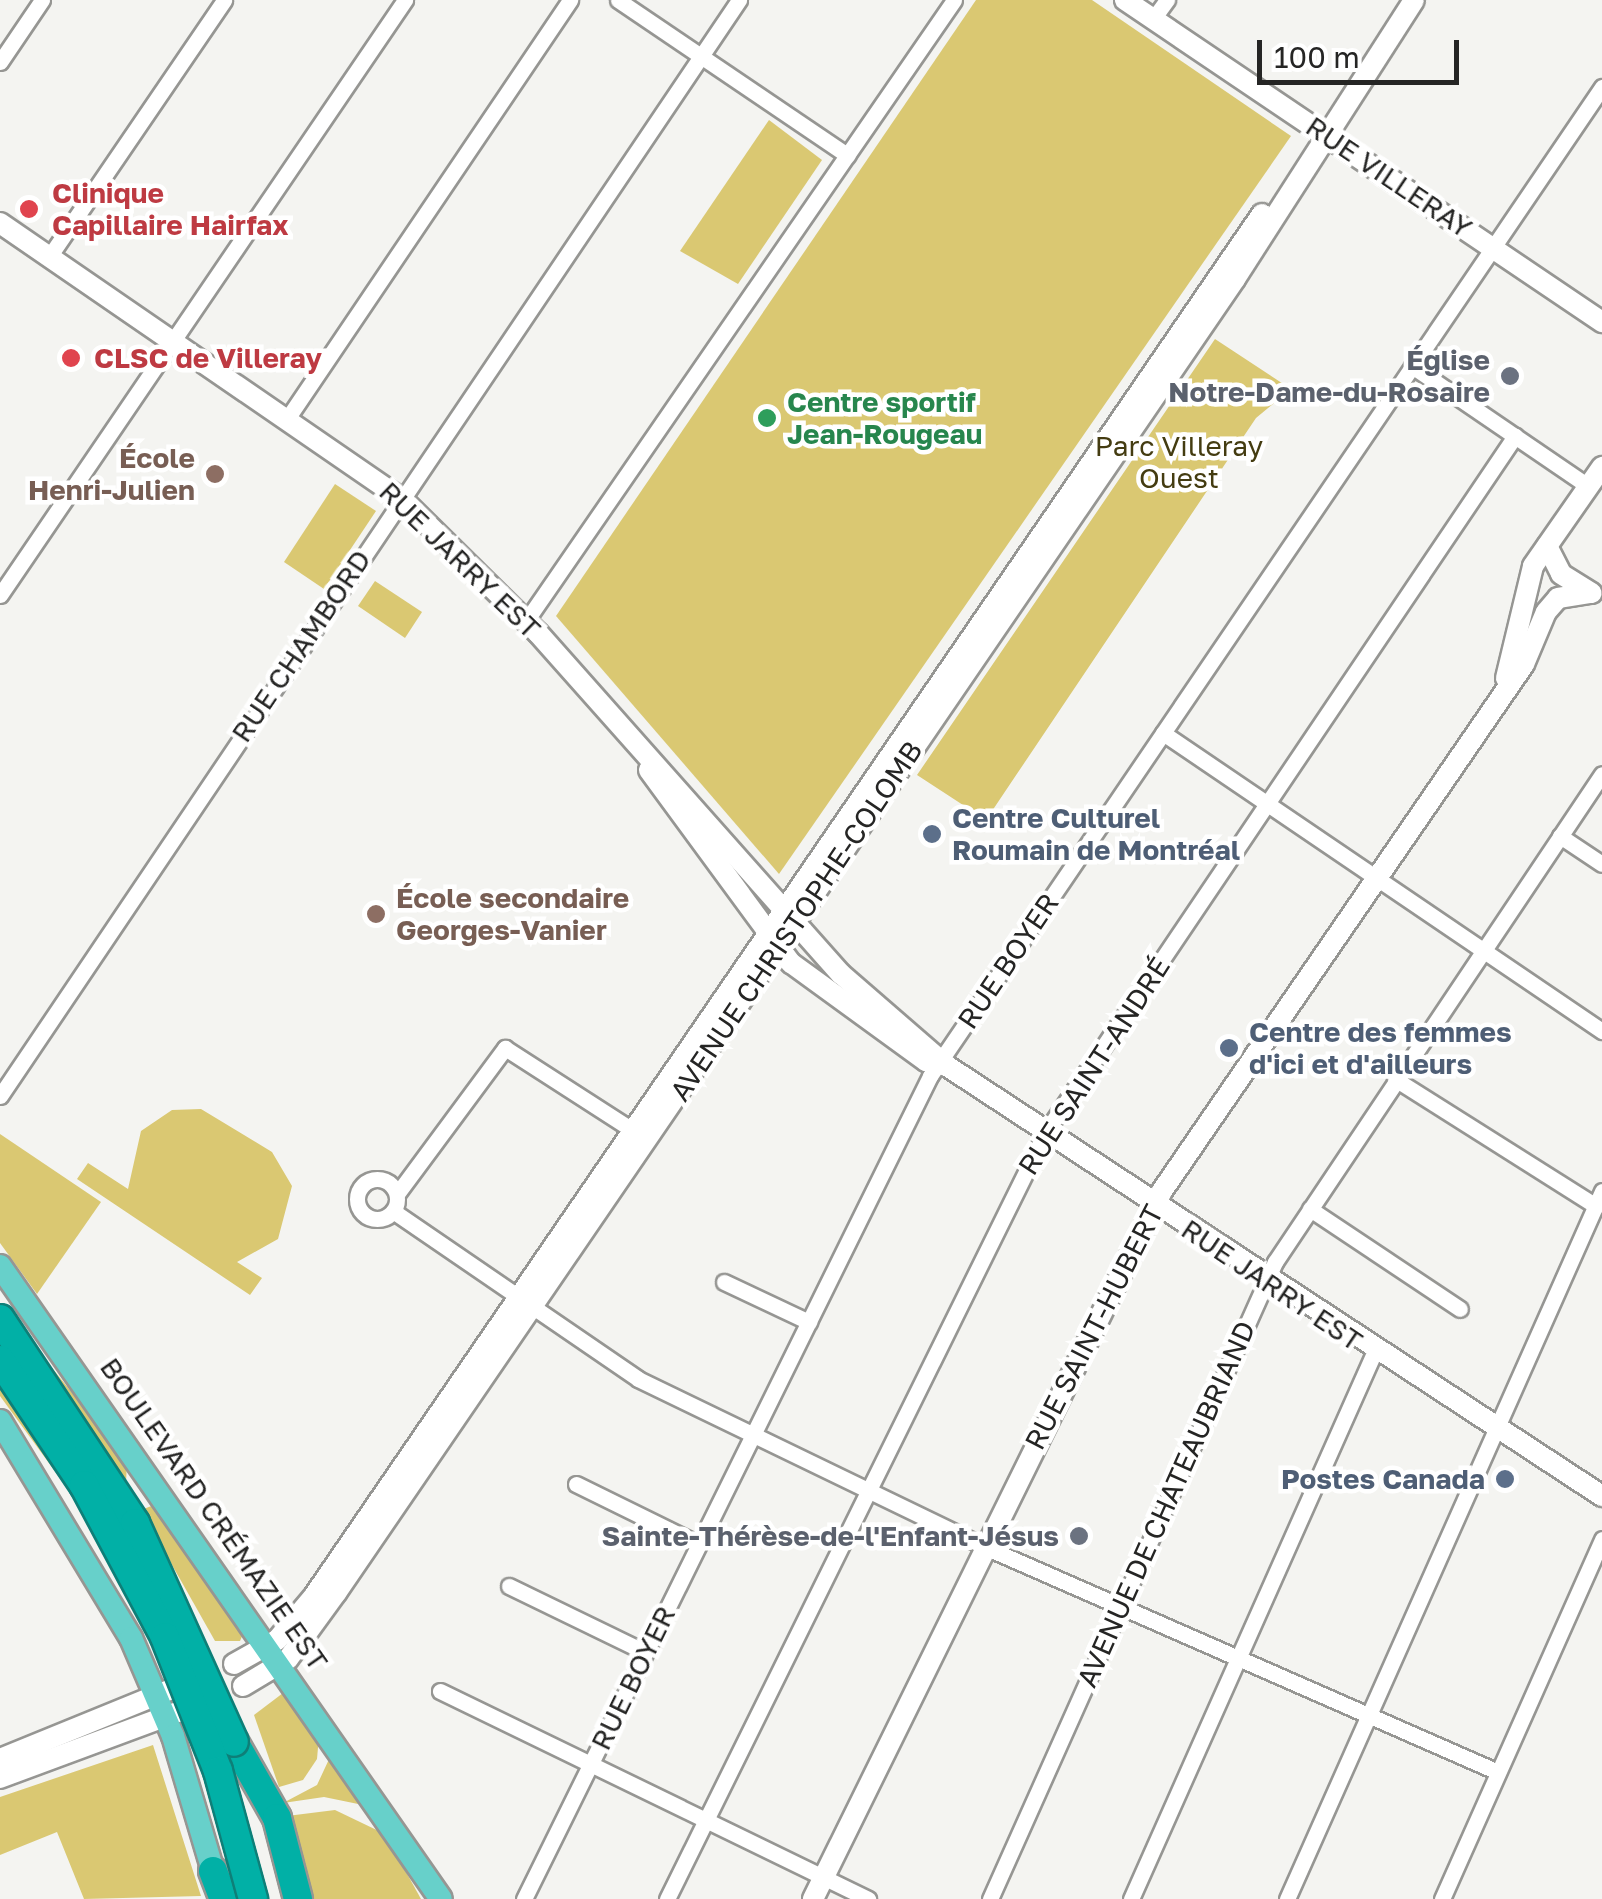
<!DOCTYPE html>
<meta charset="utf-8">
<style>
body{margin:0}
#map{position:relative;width:1602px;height:1899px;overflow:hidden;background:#f4f4f1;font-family:"Golos Text",sans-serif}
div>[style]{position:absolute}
.green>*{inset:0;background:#dac872}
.roads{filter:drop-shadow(2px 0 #969693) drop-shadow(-2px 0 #969693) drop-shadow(0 2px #969693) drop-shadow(0 -2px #969693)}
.street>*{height:15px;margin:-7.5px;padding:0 7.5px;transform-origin:7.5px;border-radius:7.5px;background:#fff}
.street>.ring{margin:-7.5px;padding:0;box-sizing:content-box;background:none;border:15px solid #fff;border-radius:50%}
.secondary>*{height:20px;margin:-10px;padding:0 10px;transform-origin:10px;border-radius:10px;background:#fff}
.primary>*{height:22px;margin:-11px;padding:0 11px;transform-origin:11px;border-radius:11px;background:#67d0ca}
.highway>*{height:28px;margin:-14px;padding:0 14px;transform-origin:14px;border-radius:14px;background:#01b0a6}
.bridges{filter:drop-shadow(2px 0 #0e7f78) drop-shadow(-2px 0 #0e7f78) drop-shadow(0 2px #0e7f78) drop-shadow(0 -2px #0e7f78)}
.highway-bridge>*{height:28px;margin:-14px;padding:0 14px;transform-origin:14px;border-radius:14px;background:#01b0a6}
.dots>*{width:28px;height:28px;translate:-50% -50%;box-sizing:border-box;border:5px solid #fff;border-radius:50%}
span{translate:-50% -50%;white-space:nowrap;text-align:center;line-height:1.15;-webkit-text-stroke:9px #fff;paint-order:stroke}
.street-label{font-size:28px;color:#252524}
.health-label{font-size:28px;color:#be3a42;font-weight:700}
.left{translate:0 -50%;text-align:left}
.worship-label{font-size:28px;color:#5b616d;font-weight:700}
.right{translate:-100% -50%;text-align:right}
.leisure-label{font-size:28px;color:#27864d;font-weight:700}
.park-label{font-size:28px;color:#443c11}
.education-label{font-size:28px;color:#785e54;font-weight:700}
.service-label{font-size:28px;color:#4e5e75;font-weight:700}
.scale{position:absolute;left:1257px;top:40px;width:202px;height:45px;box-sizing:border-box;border:5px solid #252524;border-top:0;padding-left:12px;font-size:30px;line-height:35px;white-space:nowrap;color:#252524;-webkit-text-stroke:8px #fff;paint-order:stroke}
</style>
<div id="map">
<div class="green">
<div style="clip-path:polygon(976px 0,1092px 0,1291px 136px,779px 874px,556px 616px)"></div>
<div style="clip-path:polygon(769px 120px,822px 160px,738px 284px,680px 251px)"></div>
<div style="clip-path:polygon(1215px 339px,1291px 389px,1256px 418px,986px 820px,917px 775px)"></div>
<div style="clip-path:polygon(335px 484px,376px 511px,324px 589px,284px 562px)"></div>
<div style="clip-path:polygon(375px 581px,422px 612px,405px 638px,358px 606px)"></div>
<div style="clip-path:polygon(201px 1109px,272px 1152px,292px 1186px,278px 1239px,237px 1262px,262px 1278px,250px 1295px,77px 1179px,88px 1163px,128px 1189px,141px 1131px,172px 1110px)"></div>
<div style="clip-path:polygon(0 1134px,101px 1202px,37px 1294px,0 1243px)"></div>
<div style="clip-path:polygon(40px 1353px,127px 1461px,126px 1484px,62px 1384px)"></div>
<div style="clip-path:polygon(0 1381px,38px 1435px,81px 1507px,0 1396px)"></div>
<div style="clip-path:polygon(154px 1505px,243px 1634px,240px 1641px,215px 1641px,141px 1510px)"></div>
<div style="clip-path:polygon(287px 1690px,319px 1736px,317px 1759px,303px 1780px,279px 1787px,254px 1715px)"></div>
<div style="clip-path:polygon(153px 1745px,201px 1896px,84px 1899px,57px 1832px,0 1855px,0 1797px)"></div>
<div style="clip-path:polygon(331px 1755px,363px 1805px,324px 1797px,283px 1803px,317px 1785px)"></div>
<div style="clip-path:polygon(335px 1810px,385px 1834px,421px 1899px,307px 1899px,287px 1816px)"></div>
</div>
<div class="roads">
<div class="street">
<div style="left:618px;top:0;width:277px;rotate:34.1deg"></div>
<div style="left:1153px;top:19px;width:24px;rotate:-54deg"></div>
<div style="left:0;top:62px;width:75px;rotate:-55.9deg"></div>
<div style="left:49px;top:257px;width:311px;rotate:-55.7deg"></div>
<div style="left:1412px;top:366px;width:213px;rotate:34.3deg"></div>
<div style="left:287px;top:419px;width:506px;rotate:-55.96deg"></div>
<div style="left:0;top:595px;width:720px;rotate:-55.76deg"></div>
<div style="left:526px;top:621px;width:754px;rotate:-55.42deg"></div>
<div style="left:1163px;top:733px;width:531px;rotate:34.17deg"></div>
<div style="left:1560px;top:836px;width:50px;rotate:33.7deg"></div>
<div style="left:1395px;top:1079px;width:238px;rotate:32.3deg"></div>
<div style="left:0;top:1096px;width:1322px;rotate:-56.01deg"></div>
<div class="ring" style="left:357px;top:1179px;width:25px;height:25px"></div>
<div style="left:397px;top:1194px;width:182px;rotate:-53.5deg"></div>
<div style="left:505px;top:1048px;width:151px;rotate:32.8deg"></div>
<div style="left:1310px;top:1209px;width:180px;rotate:33.7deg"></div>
<div style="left:393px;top:1211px;width:297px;rotate:34.4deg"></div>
<div style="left:638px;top:1379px;width:386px;rotate:25.8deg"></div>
<div style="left:985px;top:1547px;width:560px;rotate:23.68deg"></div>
<div style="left:724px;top:1282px;width:94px;rotate:25.2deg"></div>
<div style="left:576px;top:1484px;width:136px;rotate:26.2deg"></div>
<div style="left:509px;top:1586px;width:151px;rotate:25.9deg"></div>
<div style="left:440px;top:1691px;width:476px;rotate:25.9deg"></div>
<div style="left:524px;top:1899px;width:918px;rotate:-63.74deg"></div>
<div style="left:930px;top:1076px;width:1196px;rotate:-55.8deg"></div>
<div style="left:667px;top:1899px;width:854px;rotate:-63.73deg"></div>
<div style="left:1045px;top:1133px;width:841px;rotate:-56.01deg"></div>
<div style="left:990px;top:1899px;width:698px;rotate:-65.9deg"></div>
<div style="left:1275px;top:1262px;width:587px;rotate:-56.17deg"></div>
<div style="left:1131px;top:1899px;width:598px;rotate:-66.01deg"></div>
<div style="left:1287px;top:1899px;width:775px;rotate:-66.01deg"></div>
<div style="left:1442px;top:1899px;width:394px;rotate:-66deg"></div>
</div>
<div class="secondary">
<div style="left:1125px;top:0;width:576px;rotate:34.02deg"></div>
<div style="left:0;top:223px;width:489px;rotate:34.5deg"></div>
<div style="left:403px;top:500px;width:190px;rotate:44.6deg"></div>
<div style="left:538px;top:633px;width:456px;rotate:48.4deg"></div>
<div style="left:841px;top:974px;width:140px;rotate:41deg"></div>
<div style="left:947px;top:1066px;width:784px;rotate:33.28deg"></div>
<div style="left:1547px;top:546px;width:31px;rotate:63deg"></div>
<div style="left:1561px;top:574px;width:36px;rotate:32deg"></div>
<div style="left:1506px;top:678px;width:115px;rotate:-76.4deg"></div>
<div style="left:1533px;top:566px;width:121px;rotate:-55.1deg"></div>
<div style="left:649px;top:770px;width:240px;rotate:53.7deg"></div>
<div style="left:791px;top:963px;width:167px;rotate:36deg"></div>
<div style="left:926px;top:1061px;width:22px;rotate:13deg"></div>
<div style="left:234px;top:1664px;width:49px;rotate:-29.2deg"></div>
<div style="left:277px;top:1640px;width:57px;rotate:-49.9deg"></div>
<div style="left:314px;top:1596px;width:1676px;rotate:-55.55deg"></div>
<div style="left:243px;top:1686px;width:52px;rotate:-31deg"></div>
<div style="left:288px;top:1659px;width:82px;rotate:-54deg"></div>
<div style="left:336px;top:1593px;width:1592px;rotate:-55.62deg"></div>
<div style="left:1235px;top:279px;width:331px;rotate:-57.3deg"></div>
<div style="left:0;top:1759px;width:188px;rotate:-22.2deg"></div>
<div style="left:0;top:1778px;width:195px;rotate:-20.4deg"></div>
<div style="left:813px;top:1899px;width:789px;rotate:-63.76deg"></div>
<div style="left:1162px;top:1191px;width:639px;rotate:-55.51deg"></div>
<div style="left:1524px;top:664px;width:56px;rotate:-67.1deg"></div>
<div style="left:1546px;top:612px;width:18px;rotate:-49deg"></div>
<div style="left:1558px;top:598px;width:33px;rotate:-9deg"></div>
</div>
<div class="primary">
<div style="left:0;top:1266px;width:771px;rotate:55.14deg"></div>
<div style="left:0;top:1421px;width:253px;rotate:58.9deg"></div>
<div style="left:131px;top:1638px;width:107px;rotate:66.8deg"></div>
<div style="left:173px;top:1736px;width:141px;rotate:73.5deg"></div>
</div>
<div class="highway">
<div style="left:234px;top:1742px;width:87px;rotate:60.5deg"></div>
<div style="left:277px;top:1818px;width:84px;rotate:75.5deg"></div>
<div style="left:213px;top:1871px;width:30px;rotate:69deg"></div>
</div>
</div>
<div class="bridges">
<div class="highway-bridge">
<div style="left:0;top:1319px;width:245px;rotate:56.5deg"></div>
<div style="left:135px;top:1523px;width:240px;rotate:65.7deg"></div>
<div style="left:0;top:1360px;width:151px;rotate:56.1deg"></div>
<div style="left:84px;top:1485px;width:172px;rotate:61.9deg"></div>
<div style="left:165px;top:1637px;width:144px;rotate:68.4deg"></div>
<div style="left:218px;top:1771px;width:133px;rotate:74.7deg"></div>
</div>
</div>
<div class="dots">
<div style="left:29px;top:209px;background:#e0444e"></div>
<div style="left:71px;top:358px;background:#e0444e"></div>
<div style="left:1510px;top:376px;background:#6b7280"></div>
<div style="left:767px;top:418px;background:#2e9e5b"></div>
<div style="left:215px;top:474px;background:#8d6e63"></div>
<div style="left:932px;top:834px;background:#5c6f8a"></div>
<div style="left:376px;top:914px;background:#8d6e63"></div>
<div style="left:1229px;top:1048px;background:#5c6f8a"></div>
<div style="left:1505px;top:1479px;background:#5c6f8a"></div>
<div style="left:1079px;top:1536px;background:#6b7280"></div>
</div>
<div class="street-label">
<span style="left:1389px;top:177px;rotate:34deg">RUE VILLERAY</span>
<span style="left:460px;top:560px;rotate:44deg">RUE JARRY EST</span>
<span style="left:301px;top:646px;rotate:-56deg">RUE CHAMBORD</span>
<span style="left:796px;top:921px;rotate:-56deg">AVENUE CHRISTOPHE-COLOMB</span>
<span style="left:1008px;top:961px;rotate:-56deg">RUE BOYER</span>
<span style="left:1094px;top:1066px;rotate:-57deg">RUE SAINT-ANDRÉ</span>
<span style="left:1272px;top:1285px;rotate:34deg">RUE JARRY EST</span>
<span style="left:1094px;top:1327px;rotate:-63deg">RUE SAINT-HUBERT</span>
<span style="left:1166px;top:1504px;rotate:-66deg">AVENUE DE CHATEAUBRIAND</span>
<span style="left:214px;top:1514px;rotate:55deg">BOULEVARD CRÉMAZIE EST</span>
<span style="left:633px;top:1678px;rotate:-64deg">RUE BOYER</span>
</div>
<div class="health-label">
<span class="left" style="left:52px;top:209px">Clinique<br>Capillaire Hairfax</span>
<span class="left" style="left:94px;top:358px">CLSC de Villeray</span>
</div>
<div class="worship-label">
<span class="right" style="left:1490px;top:376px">Église<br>Notre-Dame-du-Rosaire</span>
<span class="right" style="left:1059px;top:1536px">Sainte-Thérèse-de-l'Enfant-Jésus</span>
</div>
<div class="leisure-label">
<span class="left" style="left:787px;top:418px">Centre sportif<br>Jean-Rougeau</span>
</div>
<div class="park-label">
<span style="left:1179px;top:462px">Parc Villeray<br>Ouest</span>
</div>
<div class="education-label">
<span class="right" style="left:195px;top:474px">École<br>Henri-Julien</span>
<span class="left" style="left:396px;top:914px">École secondaire<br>Georges-Vanier</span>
</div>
<div class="service-label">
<span class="left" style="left:952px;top:834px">Centre Culturel<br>Roumain de Montréal</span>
<span class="left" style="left:1249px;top:1048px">Centre des femmes<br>d'ici et d'ailleurs</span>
<span class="right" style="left:1485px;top:1479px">Postes Canada</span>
</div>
<div class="scale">100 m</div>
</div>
